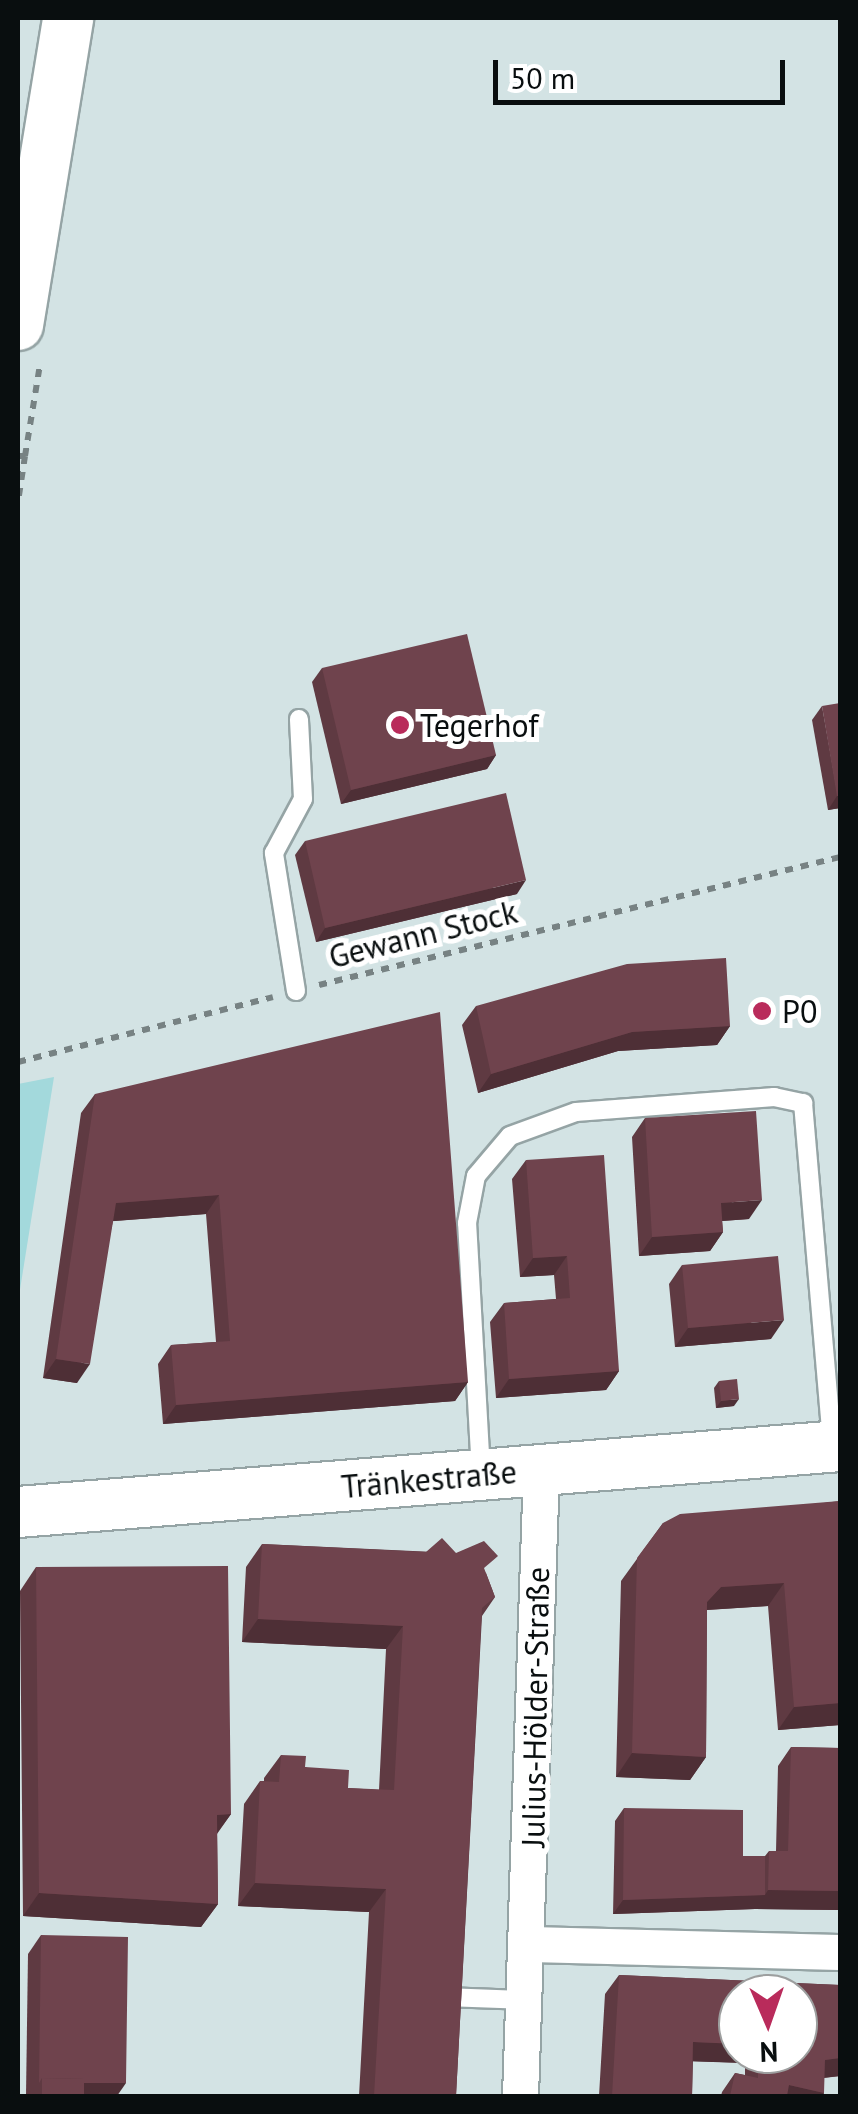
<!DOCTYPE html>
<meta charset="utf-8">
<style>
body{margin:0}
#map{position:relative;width:858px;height:2114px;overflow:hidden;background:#d3e3e4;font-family:"PT Sans",sans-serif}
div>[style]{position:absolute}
.green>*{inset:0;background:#a3d9dc}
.path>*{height:6px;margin-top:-3px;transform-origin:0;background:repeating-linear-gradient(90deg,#778283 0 8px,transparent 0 16px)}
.roads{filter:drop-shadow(2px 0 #95a4a5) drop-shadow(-2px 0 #95a4a5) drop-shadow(0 2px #95a4a5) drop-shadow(0 -2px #95a4a5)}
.lane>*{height:18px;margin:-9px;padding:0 9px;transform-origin:9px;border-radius:9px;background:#fff}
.street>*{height:35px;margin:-17.5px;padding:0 17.5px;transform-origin:17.5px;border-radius:17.5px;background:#fff}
.secondary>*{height:50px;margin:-25px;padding:0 25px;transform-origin:25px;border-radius:25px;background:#fff}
.wall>*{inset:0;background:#5f3a42}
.shaded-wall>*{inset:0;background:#4e2f36}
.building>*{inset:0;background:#6f434d}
.dots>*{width:28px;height:28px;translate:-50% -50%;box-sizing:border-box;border:5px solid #fff;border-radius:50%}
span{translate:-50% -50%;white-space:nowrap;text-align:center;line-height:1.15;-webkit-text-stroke:10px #fff;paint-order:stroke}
.poi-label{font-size:32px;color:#090e0f}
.left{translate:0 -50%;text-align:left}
.street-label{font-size:32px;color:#090e0f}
.frame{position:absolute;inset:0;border:20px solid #090e0f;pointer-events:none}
.north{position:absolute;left:718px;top:1974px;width:100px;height:100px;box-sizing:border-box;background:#fff;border:2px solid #9d9f9f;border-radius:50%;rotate:178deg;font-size:28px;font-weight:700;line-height:40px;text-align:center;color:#090e0f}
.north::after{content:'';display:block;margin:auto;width:35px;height:45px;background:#b92b5b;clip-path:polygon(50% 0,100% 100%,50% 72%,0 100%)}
.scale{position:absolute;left:493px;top:60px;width:292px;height:45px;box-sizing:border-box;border:5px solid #090e0f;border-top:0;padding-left:12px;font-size:30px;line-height:35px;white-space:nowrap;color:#090e0f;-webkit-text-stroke:8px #fff;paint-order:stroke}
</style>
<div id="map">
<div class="green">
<div style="clip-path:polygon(54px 1077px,18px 1302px,18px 1084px)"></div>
</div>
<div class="path">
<div style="left:18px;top:456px;width:7px"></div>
<div style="left:25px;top:456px;width:47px;rotate:98.7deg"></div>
<div style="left:25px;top:456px;width:93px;rotate:-80.7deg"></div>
<div style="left:319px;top:985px;width:536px;rotate:-13.8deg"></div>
<div style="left:18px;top:1062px;width:263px;rotate:-14.3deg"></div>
</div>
<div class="roads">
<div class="lane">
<div style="left:296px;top:991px;width:140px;rotate:-99.1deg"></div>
<div style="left:274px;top:853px;width:61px;rotate:-61.8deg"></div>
<div style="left:303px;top:799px;width:80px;rotate:-92.9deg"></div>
<div style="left:481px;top:1472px;width:249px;rotate:-93.2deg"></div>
<div style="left:467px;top:1223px;width:48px;rotate:-79.2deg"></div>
<div style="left:476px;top:1176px;width:52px;rotate:-49.6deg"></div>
<div style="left:510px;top:1136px;width:70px;rotate:-20deg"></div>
<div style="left:576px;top:1112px;width:199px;rotate:-4.3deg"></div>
<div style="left:774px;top:1097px;width:30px;rotate:12deg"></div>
<div style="left:803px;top:1103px;width:339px;rotate:85.1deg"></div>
<div style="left:447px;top:1997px;width:79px;rotate:2.2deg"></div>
</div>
<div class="street">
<div style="left:529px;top:1944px;width:311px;rotate:1.5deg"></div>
<div style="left:520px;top:2096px;width:626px;rotate:-88.08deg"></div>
</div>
<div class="secondary">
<div style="left:18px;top:325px;width:311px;rotate:-80.7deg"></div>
<div style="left:18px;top:1512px;width:825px;rotate:-4.59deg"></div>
</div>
</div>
<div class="wall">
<div style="clip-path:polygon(322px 668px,496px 755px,487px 769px,341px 804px,312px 682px)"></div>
<div style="clip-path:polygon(822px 706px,840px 808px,828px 810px,812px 720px)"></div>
<div style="clip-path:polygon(305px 841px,517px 894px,316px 942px,295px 855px)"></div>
<div style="clip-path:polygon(476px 1006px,730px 1026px,717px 1045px,618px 1051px,478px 1093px,462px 1025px)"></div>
<div style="clip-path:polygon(95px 1094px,468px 1382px,455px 1401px,163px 1424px,158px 1364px,171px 1345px,216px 1342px,206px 1214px,113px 1221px,77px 1383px,43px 1378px,81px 1113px)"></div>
<div style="clip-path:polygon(645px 1118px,749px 1219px,722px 1221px,723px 1232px,710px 1251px,639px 1256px,632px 1137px)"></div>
<div style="clip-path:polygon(526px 1160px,619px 1371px,606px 1390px,496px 1398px,490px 1322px,504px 1303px,556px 1299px,554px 1275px,520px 1277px,512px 1179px)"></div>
<div style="clip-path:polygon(682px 1265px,771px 1339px,675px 1347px,669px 1284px)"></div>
<div style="clip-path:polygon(719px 1381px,734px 1406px,716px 1408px,714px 1388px)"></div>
<div style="clip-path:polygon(840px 1501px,840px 1725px,778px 1730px,768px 1606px,707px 1610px,706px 1757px,690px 1780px,616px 1777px,621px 1581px,663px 1523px)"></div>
<div style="clip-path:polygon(262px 1544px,456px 1553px,486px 1573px,495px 1597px,482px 1616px,456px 2096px,359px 2096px,369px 1912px,238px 1906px,244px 1804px,260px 1781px,264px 1781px,264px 1778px,281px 1755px,348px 1788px,379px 1790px,386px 1649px,242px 1642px,246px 1567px)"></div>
<div style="clip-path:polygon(36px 1567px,231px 1814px,217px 1834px,218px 1904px,201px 1927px,23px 1916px,20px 1591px)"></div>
<div style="clip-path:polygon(791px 1747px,840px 1748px,840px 1910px,755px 1909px,613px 1914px,615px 1821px,624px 1808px,743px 1856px,765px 1856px,769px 1851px,776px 1851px,778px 1766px)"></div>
<div style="clip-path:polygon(41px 1935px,117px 2096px,26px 2096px,28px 1954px)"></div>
<div style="clip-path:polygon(evenodd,619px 1975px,840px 1985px,840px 2076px,824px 2078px,824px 2093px,822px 2096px,721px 2096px,722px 2092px,735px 2073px,745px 2075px,745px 2063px,693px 2061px,692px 2096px,599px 2096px,605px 1994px,619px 1975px,738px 1994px,798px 1994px,798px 2054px,738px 2054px,738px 1994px)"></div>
</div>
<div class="shaded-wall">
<div style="clip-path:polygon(496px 755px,487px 769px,341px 804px,351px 790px)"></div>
<div style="clip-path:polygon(837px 796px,840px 796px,840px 808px,828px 810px)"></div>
<div style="clip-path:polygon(526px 880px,517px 894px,316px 942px,325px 928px)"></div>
<div style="clip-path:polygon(730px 1026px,717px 1045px,618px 1051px,478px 1093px,491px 1074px,632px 1032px)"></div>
<div style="clip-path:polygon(219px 1195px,206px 1214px,102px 1222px,116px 1203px)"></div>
<div style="clip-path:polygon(762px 1200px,749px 1219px,708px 1222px,721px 1203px)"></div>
<div style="clip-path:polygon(723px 1232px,710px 1251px,639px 1256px,652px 1237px)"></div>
<div style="clip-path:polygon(567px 1256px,554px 1275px,520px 1277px,533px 1258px)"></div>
<div style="clip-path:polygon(784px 1320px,771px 1339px,675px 1347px,688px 1328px)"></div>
<div style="clip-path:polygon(56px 1359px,90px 1364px,77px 1383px,43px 1378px)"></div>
<div style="clip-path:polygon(619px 1371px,606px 1390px,496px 1398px,509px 1379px)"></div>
<div style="clip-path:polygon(468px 1382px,455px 1401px,163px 1424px,176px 1405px)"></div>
<div style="clip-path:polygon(739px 1399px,734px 1406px,716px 1408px,721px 1401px)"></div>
<div style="clip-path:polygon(784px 1583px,768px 1606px,705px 1610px,707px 1602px,721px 1587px)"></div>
<div style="clip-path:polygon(258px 1619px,403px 1626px,386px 1649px,242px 1642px)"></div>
<div style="clip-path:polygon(840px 1703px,840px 1725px,778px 1730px,794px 1707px)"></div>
<div style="clip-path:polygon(632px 1753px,706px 1757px,690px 1780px,616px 1777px)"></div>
<div style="clip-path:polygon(231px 1814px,214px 1837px,217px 1815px)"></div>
<div style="clip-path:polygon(255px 1883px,386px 1889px,369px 1912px,238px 1906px)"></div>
<div style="clip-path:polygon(768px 1890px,840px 1891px,840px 1910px,755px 1909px,613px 1914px,623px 1900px,765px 1895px)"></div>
<div style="clip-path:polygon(39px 1893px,218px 1904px,201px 1927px,23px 1916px)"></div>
<div style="clip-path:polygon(693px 2042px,738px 2044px,738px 2054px,752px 2054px,745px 2063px,680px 2061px)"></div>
<div style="clip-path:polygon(840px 2058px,840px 2076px,811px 2079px,825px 2060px)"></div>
<div style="clip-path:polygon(42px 2083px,126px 2083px,117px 2096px,42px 2096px)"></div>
<div style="clip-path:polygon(789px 2085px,824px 2093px,822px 2096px,781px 2096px)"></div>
</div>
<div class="building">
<div style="clip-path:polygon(467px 634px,496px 755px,351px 790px,322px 668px)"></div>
<div style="clip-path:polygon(840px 703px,840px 796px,837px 796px,822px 706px)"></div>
<div style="clip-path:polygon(506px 793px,526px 880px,325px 928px,305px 841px)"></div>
<div style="clip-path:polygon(726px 958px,730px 1026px,632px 1032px,491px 1074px,476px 1006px,627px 964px)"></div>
<div style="clip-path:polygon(440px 1012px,468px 1382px,176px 1405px,171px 1345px,230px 1341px,219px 1195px,116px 1203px,90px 1364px,56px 1359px,95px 1094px)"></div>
<div style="clip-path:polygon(756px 1111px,762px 1200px,721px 1203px,723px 1232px,652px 1237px,645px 1118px)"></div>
<div style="clip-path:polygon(604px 1155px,619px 1371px,509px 1379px,504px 1303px,570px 1298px,567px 1256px,533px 1258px,526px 1160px)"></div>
<div style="clip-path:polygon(778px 1256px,784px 1320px,688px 1328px,682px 1265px)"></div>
<div style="clip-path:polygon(737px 1379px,739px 1399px,721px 1401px,719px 1381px)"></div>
<div style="clip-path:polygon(840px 1501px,840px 1703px,794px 1707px,784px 1583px,721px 1587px,707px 1602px,706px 1757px,632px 1753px,637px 1558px,663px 1523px,680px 1514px)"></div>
<div style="clip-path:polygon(442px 1538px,456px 1553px,484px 1541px,498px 1556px,484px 1568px,495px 1597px,482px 1608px,456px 2096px,374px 2096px,386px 1889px,255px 1883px,260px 1781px,279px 1782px,281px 1755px,306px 1756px,305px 1767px,349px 1770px,348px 1788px,394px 1790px,403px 1626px,258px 1619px,262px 1544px,426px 1552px)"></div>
<div style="clip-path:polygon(228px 1566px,231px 1814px,217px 1815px,218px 1904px,39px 1893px,36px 1567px)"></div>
<div style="clip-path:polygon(791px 1747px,840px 1748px,840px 1891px,768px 1890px,769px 1851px,788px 1851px)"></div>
<div style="clip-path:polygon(624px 1808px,743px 1810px,743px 1856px,765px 1856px,765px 1895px,623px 1900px)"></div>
<div style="clip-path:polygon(41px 1935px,128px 1937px,126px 2083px,84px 2083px,84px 2079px,42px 2078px,39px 2083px)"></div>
<div style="clip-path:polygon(619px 1975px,840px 1985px,840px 2058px,825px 2060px,824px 2093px,789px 2085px,787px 2096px,730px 2096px,735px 2073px,758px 2078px,758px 2054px,798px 2054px,798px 1994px,738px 1994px,738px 2044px,693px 2042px,692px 2096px,612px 2096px)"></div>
<div style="clip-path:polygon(42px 2078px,84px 2079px,84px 2096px,42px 2096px)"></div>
</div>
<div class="dots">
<div style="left:400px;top:725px;background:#b92b5b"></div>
<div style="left:762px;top:1011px;background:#b92b5b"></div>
</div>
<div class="poi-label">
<span class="left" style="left:420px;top:725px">Tegerhof</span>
<span class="left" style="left:782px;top:1011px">P0</span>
</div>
<div class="street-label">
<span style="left:423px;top:934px;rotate:-14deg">Gewann Stock</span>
<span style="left:429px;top:1479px;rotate:-5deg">Tränkestraße</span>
<span style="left:535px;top:1707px;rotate:-89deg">Julius-Hölder-Straße</span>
</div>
<div class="frame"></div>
<div class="north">N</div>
<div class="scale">50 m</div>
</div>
